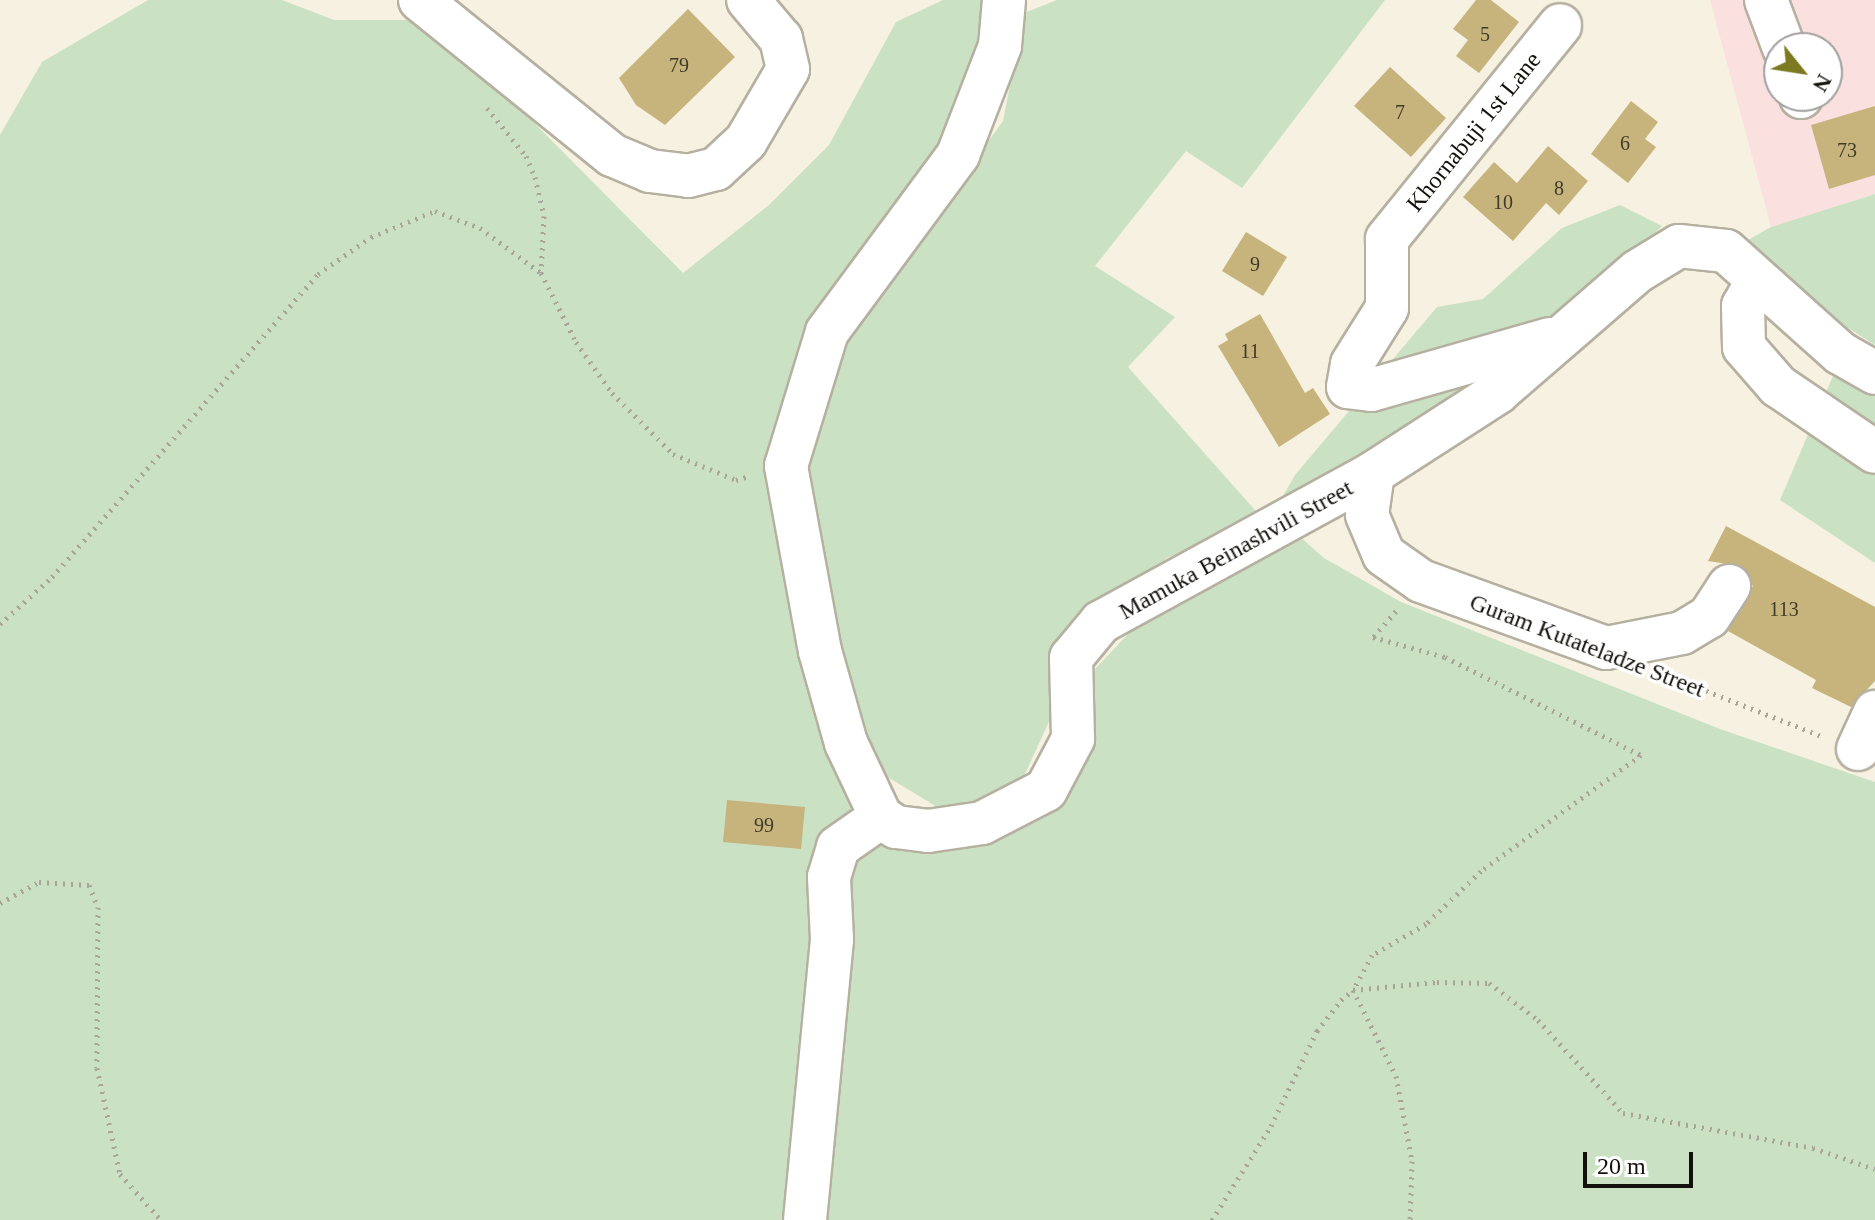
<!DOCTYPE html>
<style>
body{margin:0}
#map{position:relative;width:1875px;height:1220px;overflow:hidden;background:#f6f1e1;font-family:Georgia,serif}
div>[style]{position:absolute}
.education>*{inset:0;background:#fbe0e0}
.green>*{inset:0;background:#cae2c3}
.building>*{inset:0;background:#c7b37c}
.path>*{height:5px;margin-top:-2.5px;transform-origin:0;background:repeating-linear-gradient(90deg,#a8a498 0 2px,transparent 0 8px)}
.roads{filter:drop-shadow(2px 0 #b6b0a1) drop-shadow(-2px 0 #b6b0a1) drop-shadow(0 2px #b6b0a1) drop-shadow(0 -2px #b6b0a1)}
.minor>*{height:42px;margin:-21px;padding:0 21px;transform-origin:21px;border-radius:21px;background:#fff}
span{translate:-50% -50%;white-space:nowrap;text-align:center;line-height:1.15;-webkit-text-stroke:7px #fff;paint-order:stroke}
.number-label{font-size:20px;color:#403a28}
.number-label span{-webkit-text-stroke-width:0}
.street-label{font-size:24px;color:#13110c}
.north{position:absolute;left:1763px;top:32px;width:80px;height:80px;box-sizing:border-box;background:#fff;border:2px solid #a1a09e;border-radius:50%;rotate:120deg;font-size:22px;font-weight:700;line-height:32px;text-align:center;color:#13110c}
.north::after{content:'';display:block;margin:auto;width:28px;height:36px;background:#7c7a21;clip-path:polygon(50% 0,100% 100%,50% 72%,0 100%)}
.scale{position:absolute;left:1583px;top:1152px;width:110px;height:36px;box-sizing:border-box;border:4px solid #13110c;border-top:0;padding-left:10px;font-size:24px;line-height:28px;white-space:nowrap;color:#13110c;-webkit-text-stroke:6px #fff;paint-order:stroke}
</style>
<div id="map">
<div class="education">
<div style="clip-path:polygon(evenodd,1710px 0,1875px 0,1875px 194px,1771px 227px,1710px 0,1779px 48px,1827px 48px,1827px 96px,1779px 96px,1779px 48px)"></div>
</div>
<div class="green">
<div style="clip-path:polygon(148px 0,282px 0,334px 20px,432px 20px,683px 273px,769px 205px,829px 145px,896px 22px,943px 0,991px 0,952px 151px,788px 425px,881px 817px,1046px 803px,1093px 745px,1095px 669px,1144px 617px,1299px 536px,1324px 558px,1401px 602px,1720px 729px,1875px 782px,1875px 1220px,0 1220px,0 135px,42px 62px)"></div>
<div style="clip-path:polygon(1057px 0,1385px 0,1242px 188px,1186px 151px,1095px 266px,1175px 317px,1128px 367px,1262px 518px,1167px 558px,1066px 646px,1064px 689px,1018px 789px,957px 819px,881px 773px,825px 606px,795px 463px,834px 354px,1003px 121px,1024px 13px)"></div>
<div style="clip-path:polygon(1875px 194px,1875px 345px,1816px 308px,1741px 244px,1771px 227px)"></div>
<div style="clip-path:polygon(1620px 205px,1662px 226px,1565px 323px,1474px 392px,1275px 510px,1295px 475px,1437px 307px,1483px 299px,1562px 228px)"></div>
<div style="clip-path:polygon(1839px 362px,1875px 385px,1875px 563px,1780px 500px)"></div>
</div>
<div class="building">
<div style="clip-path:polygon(1476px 0,1491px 0,1519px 22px,1479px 73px,1456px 56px,1468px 40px,1453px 29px)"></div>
<div style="clip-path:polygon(688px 9px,735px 57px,665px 125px,636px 105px,619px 78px)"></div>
<div style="clip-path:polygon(1390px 67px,1446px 118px,1411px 157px,1354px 106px)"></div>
<div style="clip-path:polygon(1631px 101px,1658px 122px,1645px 139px,1656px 147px,1628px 183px,1591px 154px)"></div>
<div style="clip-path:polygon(1875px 106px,1875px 175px,1829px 189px,1811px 125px)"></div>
<div style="clip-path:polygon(1548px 146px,1588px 181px,1559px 215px,1546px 203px,1513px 241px,1463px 197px,1494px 162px,1517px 183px)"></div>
<div style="clip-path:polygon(1246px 232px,1287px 257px,1263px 296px,1222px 271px)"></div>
<div style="clip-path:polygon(1260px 314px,1305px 393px,1313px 388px,1330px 414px,1279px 447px,1218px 346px,1228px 340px,1225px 334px)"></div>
<div style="clip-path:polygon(1726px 526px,1875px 607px,1875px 681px,1851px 707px,1812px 688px,1816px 680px,1728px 631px,1753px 586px,1741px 566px,1708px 561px)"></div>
<div style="clip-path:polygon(727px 800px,805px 807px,801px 849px,723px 842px)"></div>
</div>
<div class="path">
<div style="left:487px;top:108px;width:62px;rotate:50.9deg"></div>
<div style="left:526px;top:156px;width:23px;rotate:67deg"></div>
<div style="left:535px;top:177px;width:40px;rotate:77deg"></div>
<div style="left:544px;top:216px;width:57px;rotate:93deg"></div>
<div style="left:1396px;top:611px;width:35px;rotate:131deg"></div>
<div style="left:1373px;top:637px;width:75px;rotate:15.5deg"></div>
<div style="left:1445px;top:657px;width:219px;rotate:26.6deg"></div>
<div style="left:1641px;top:755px;width:198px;rotate:144.1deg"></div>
<div style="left:1481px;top:871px;width:76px;rotate:136.1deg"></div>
<div style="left:1426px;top:924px;width:62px;rotate:150.1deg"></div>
<div style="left:1372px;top:955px;width:40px;rotate:118deg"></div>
<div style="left:1353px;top:990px;width:96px;rotate:63.4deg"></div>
<div style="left:1396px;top:1076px;width:86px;rotate:79.3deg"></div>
<div style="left:1412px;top:1161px;width:59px;rotate:91.9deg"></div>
<div style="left:0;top:624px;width:70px;rotate:-42.1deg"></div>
<div style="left:52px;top:577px;width:403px;rotate:-48.7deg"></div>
<div style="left:318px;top:274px;width:65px;rotate:-34.9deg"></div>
<div style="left:371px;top:237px;width:69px;rotate:-22.1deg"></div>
<div style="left:435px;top:211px;width:48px;rotate:20.7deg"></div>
<div style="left:480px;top:228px;width:76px;rotate:36.4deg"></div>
<div style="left:541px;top:273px;width:77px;rotate:63.1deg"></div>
<div style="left:576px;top:342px;width:62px;rotate:54.8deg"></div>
<div style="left:612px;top:393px;width:86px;rotate:45deg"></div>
<div style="left:673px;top:454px;width:68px;rotate:22.4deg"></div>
<div style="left:736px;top:480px;width:14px;rotate:-17deg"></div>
<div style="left:1669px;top:676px;width:167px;rotate:21.5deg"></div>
<div style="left:0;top:903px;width:44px;rotate:-28.3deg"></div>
<div style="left:39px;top:882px;width:50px;rotate:3.4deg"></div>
<div style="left:89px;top:885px;width:24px;rotate:68deg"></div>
<div style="left:98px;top:907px;width:161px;rotate:90.4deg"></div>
<div style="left:97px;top:1068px;width:108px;rotate:77.8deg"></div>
<div style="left:120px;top:1174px;width:62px;rotate:48.3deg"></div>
<div style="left:1212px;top:1220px;width:111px;rotate:-57.9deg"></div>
<div style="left:1271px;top:1126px;width:106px;rotate:-64.2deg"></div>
<div style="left:1317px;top:1031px;width:39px;rotate:-52deg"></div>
<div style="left:1341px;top:1000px;width:16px;rotate:-40deg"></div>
<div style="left:1353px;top:990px;width:84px;rotate:-5.4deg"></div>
<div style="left:1437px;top:982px;width:52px;rotate:1.1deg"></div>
<div style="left:1489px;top:983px;width:61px;rotate:37.1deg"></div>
<div style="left:1538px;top:1020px;width:126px;rotate:47.6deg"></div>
<div style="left:1623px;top:1113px;width:193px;rotate:10.4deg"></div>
<div style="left:1813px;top:1148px;width:65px;rotate:18.7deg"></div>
</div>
<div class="roads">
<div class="minor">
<div style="left:420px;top:0;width:247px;rotate:38.9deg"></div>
<div style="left:612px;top:155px;width:41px;rotate:22.8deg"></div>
<div style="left:650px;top:171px;width:38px;rotate:7deg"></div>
<div style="left:688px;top:176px;width:29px;rotate:-14deg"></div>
<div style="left:716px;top:169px;width:41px;rotate:-43deg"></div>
<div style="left:746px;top:141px;width:83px;rotate:-59.7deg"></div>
<div style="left:788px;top:69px;width:31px;rotate:-103deg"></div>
<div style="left:781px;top:39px;width:51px;rotate:-130.2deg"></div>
<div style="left:1004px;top:0;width:46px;rotate:95deg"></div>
<div style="left:1000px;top:46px;width:117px;rotate:111.1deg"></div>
<div style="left:958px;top:155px;width:220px;rotate:126.5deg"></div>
<div style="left:827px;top:332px;width:140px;rotate:107deg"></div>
<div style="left:786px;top:466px;width:188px;rotate:79.6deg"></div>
<div style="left:820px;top:651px;width:96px;rotate:74.2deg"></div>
<div style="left:846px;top:743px;width:82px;rotate:64.7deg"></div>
<div style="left:881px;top:817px;width:18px;rotate:34deg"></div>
<div style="left:896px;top:827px;width:32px;rotate:7deg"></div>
<div style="left:928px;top:831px;width:55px;rotate:-8.4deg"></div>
<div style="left:982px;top:823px;width:72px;rotate:-27.3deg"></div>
<div style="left:1046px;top:790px;width:58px;rotate:-62.1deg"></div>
<div style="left:1073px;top:739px;width:81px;rotate:-91.4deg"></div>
<div style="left:1071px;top:658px;width:47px;rotate:-50.2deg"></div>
<div style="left:1101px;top:622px;width:310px;rotate:-28.7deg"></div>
<div style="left:1373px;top:473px;width:148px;rotate:-32.8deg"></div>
<div style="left:1497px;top:393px;width:186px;rotate:-40.9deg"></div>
<div style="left:1638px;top:271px;width:48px;rotate:-31.4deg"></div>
<div style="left:1679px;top:246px;width:47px;rotate:6.1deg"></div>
<div style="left:1726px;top:251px;width:153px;rotate:41.8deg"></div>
<div style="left:1840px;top:353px;width:40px;rotate:29.7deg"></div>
<div style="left:1766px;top:0;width:51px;rotate:69.4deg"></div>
<div style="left:1801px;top:96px;width:1px;rotate:90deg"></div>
<div style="left:1758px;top:280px;width:30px;rotate:120deg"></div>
<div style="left:1743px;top:306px;width:41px;rotate:88.6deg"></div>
<div style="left:1744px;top:347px;width:52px;rotate:48.9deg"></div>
<div style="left:1778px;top:386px;width:117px;rotate:34.2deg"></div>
<div style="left:1550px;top:339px;width:186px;rotate:164.1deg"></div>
<div style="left:1371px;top:390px;width:23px;rotate:-173deg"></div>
<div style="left:1348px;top:387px;width:23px;rotate:-80deg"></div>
<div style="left:1352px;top:364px;width:66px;rotate:-58deg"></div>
<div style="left:1387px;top:308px;width:69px;rotate:-90deg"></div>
<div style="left:1387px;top:239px;width:275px;rotate:-51deg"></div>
<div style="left:1373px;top:473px;width:42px;rotate:98.1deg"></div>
<div style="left:1367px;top:515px;width:43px;rotate:67deg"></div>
<div style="left:1384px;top:555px;width:45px;rotate:35.1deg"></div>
<div style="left:1421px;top:581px;width:197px;rotate:19.9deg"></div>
<div style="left:1606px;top:648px;width:77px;rotate:-11.2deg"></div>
<div style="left:1682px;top:633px;width:31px;rotate:-31deg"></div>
<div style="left:1709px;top:617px;width:37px;rotate:-57deg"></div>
<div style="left:1858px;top:749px;width:41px;rotate:-65.3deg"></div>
<div style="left:805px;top:1220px;width:282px;rotate:-84.5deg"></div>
<div style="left:832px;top:939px;width:62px;rotate:-92.8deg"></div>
<div style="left:829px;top:877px;width:31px;rotate:-73deg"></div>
<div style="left:838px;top:847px;width:52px;rotate:-34.9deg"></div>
</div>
</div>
<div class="number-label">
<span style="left:1485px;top:34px">5</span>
<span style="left:679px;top:65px">79</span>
<span style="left:1400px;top:112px">7</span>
<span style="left:1625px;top:143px">6</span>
<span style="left:1847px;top:150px">73</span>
<span style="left:1559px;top:188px">8</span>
<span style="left:1503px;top:202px">10</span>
<span style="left:1255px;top:264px">9</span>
<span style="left:1250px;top:351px">11</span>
<span style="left:1784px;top:609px">113</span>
<span style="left:764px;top:825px">99</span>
</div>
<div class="street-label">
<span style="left:1474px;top:132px;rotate:-51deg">Khornabuji 1st Lane</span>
<span style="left:1236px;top:550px;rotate:-29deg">Mamuka Beinashvili Street</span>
<span style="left:1587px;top:646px;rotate:21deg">Guram Kutateladze Street</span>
</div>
<div class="north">N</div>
<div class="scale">20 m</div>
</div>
